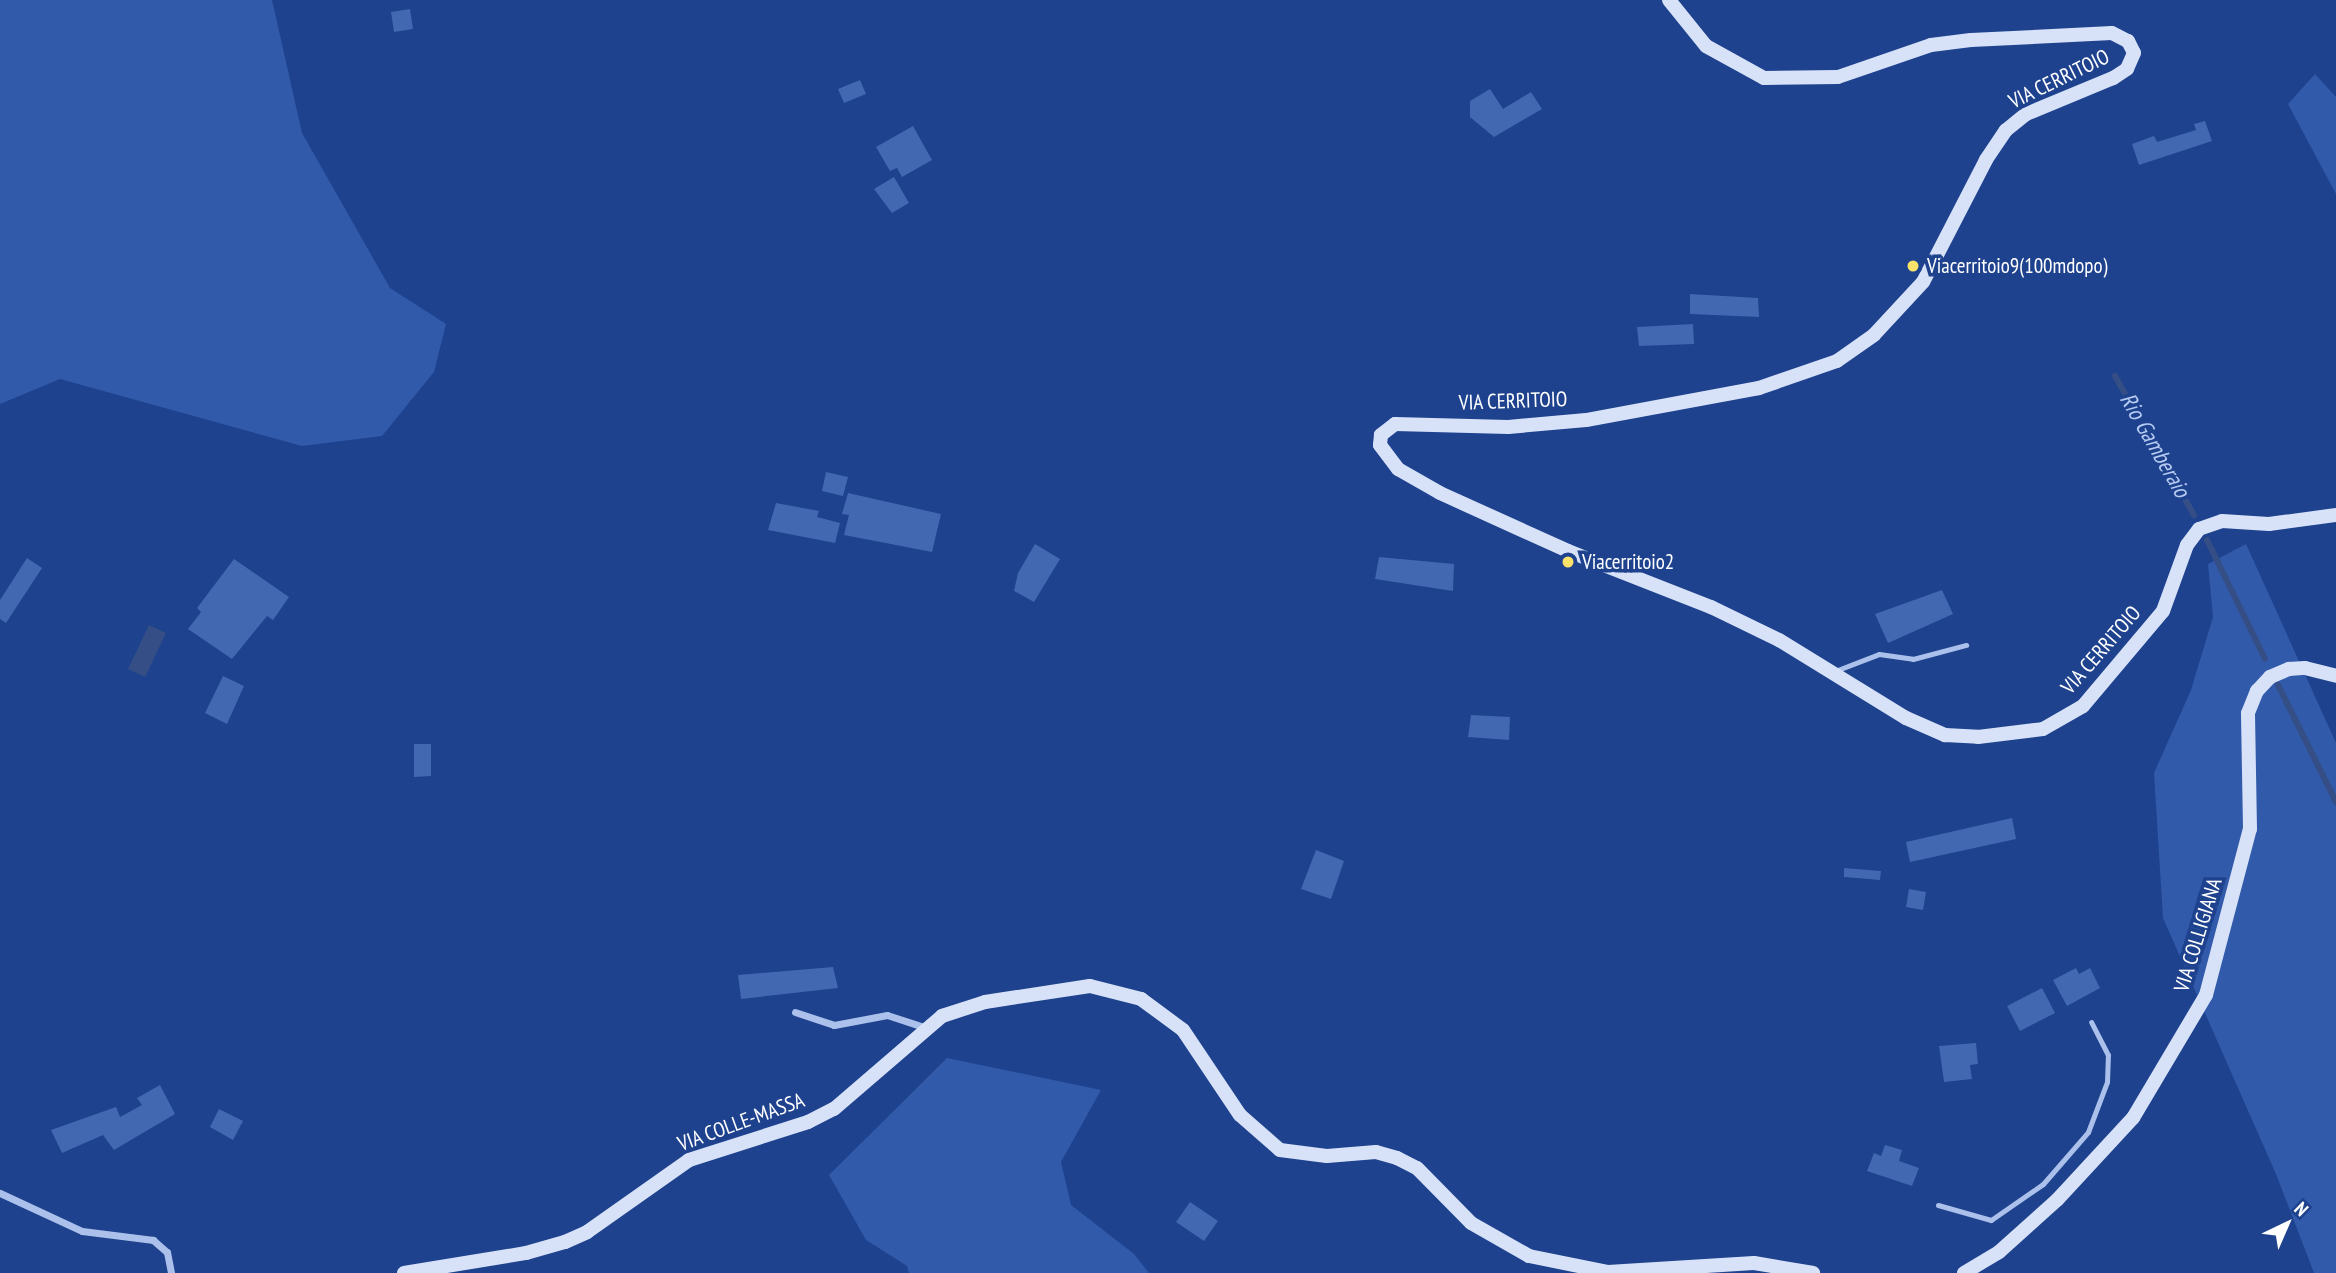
<!DOCTYPE html>
<style>
body{margin:0}
#map{position:relative;width:2336px;height:1273px;overflow:hidden;background:#1e428d;font-family:"PT Sans Narrow",sans-serif}
div>[style]{position:absolute}
.green>*{inset:0;background:#315aaa}
.water>*{inset:0;background:#354f86}
.stream>*{height:6px;margin:-3px;padding:0 3px;transform-origin:3px;border-radius:3px;background:#354f86}
.building>*{inset:0;background:#4268b2}
.lane>*{height:5px;margin:-2.5px;padding:0 2.5px;transform-origin:2.5px;border-radius:2.5px;background:#abc1ec}
.street>*{height:7px;margin:-3.5px;padding:0 3.5px;transform-origin:3.5px;border-radius:3.5px;background:#abc1ec}
.secondary>*{height:14px;margin:-7px;padding:0 7px;transform-origin:7px;border-radius:7px;background:#d7e2f9}
.dots>*{width:19px;height:19px;translate:-50% -50%;box-sizing:border-box;border:4px solid #1e428d;border-radius:50%}
span{translate:-50% -50%;white-space:nowrap;text-align:center;line-height:1.15;-webkit-text-stroke:7px #1e428d;paint-order:stroke}
.street-label{font-size:21px;color:#fff}
.poi-label{font-size:21px;color:#fff}
.left{translate:0 -50%;text-align:left}
.water-label{font-size:23px;color:#b7ccf3;font-style:italic}
.north{position:absolute;left:2252px;top:1189px;width:70px;height:70px;-webkit-text-stroke:5px #1e428d;paint-order:stroke;rotate:44deg;font-size:19px;font-weight:700;line-height:28px;text-align:center;color:#fff}
.north::after{content:'';display:block;margin:auto;width:24px;height:32px;background:#fff;clip-path:polygon(50% 0,100% 100%,50% 72%,0 100%)}
</style>
<div id="map">
<div class="green">
<div style="clip-path:polygon(0 0,272px 0,302px 133px,390px 288px,446px 324px,434px 372px,382px 436px,302px 446px,60px 379px,0 404px)"></div>
<div style="clip-path:polygon(2315px 74px,2336px 97px,2336px 194px,2288px 104px)"></div>
<div style="clip-path:polygon(2246px 544px,2336px 743px,2336px 1273px,2314px 1273px,2276px 1174px,2163px 918px,2154px 773px,2191px 690px,2213px 617px,2208px 564px)"></div>
<div style="clip-path:polygon(947px 1058px,1101px 1090px,1061px 1162px,1071px 1205px,1134px 1254px,1149px 1273px,909px 1273px,907px 1266px,866px 1240px,829px 1175px)"></div>
</div>
<div class="water">
<div style="clip-path:polygon(149px 625px,166px 633px,145px 677px,128px 669px)"></div>
</div>
<div class="stream">
<div style="left:2115px;top:376px;width:160px;rotate:60.4deg"></div>
<div style="left:2207px;top:540px;width:132px;rotate:64deg"></div>
<div style="left:2278px;top:685px;width:131px;rotate:63.6deg"></div>
</div>
<div class="building">
<div style="clip-path:polygon(410px 9px,413px 29px,394px 32px,391px 12px)"></div>
<div style="clip-path:polygon(860px 80px,866px 94px,844px 103px,838px 89px)"></div>
<div style="clip-path:polygon(1490px 89px,1503px 109px,1531px 92px,1542px 109px,1494px 137px,1470px 117px,1470px 101px)"></div>
<div style="clip-path:polygon(2205px 121px,2212px 141px,2139px 165px,2132px 144px,2154px 136px,2157px 142px,2196px 130px,2194px 124px)"></div>
<div style="clip-path:polygon(913px 126px,932px 160px,902px 177px,897px 168px,890px 171px,876px 147px)"></div>
<div style="clip-path:polygon(894px 177px,909px 203px,892px 213px,874px 189px)"></div>
<div style="clip-path:polygon(1690px 294px,1758px 298px,1759px 317px,1690px 314px)"></div>
<div style="clip-path:polygon(1693px 324px,1694px 344px,1639px 346px,1637px 327px)"></div>
<div style="clip-path:polygon(826px 472px,848px 477px,843px 496px,822px 491px)"></div>
<div style="clip-path:polygon(848px 493px,941px 514px,932px 552px,844px 535px,849px 515px,842px 514px)"></div>
<div style="clip-path:polygon(776px 503px,819px 511px,817px 517px,840px 523px,835px 543px,768px 530px)"></div>
<div style="clip-path:polygon(1035px 544px,1060px 559px,1034px 602px,1014px 591px,1018px 573px)"></div>
<div style="clip-path:polygon(1379px 557px,1454px 564px,1453px 591px,1375px 579px)"></div>
<div style="clip-path:polygon(27px 558px,42px 568px,6px 623px,0 619px,0 600px)"></div>
<div style="clip-path:polygon(234px 559px,289px 597px,273px 620px,267px 616px,232px 659px,188px 629px,201px 612px,197px 608px)"></div>
<div style="clip-path:polygon(1942px 590px,1953px 614px,1888px 643px,1875px 614px)"></div>
<div style="clip-path:polygon(223px 676px,244px 686px,227px 724px,205px 713px)"></div>
<div style="clip-path:polygon(1471px 715px,1510px 717px,1509px 740px,1468px 737px)"></div>
<div style="clip-path:polygon(414px 744px,431px 744px,431px 776px,414px 777px)"></div>
<div style="clip-path:polygon(2012px 818px,2016px 839px,1910px 862px,1906px 842px)"></div>
<div style="clip-path:polygon(1316px 850px,1344px 861px,1331px 899px,1301px 889px)"></div>
<div style="clip-path:polygon(1844px 868px,1881px 871px,1880px 880px,1844px 877px)"></div>
<div style="clip-path:polygon(1909px 889px,1926px 892px,1923px 910px,1906px 907px)"></div>
<div style="clip-path:polygon(833px 967px,838px 988px,741px 999px,738px 975px)"></div>
<div style="clip-path:polygon(2076px 968px,2079px 974px,2090px 968px,2100px 988px,2067px 1006px,2053px 980px)"></div>
<div style="clip-path:polygon(2042px 988px,2055px 1013px,2020px 1031px,2007px 1006px)"></div>
<div style="clip-path:polygon(1976px 1043px,1978px 1064px,1970px 1065px,1972px 1079px,1944px 1082px,1939px 1046px)"></div>
<div style="clip-path:polygon(160px 1085px,175px 1114px,114px 1150px,103px 1135px,62px 1153px,51px 1130px,116px 1107px,120px 1117px,142px 1105px,137px 1098px)"></div>
<div style="clip-path:polygon(219px 1109px,243px 1121px,233px 1140px,210px 1127px)"></div>
<div style="clip-path:polygon(1885px 1145px,1902px 1150px,1899px 1161px,1919px 1168px,1912px 1186px,1867px 1171px,1874px 1153px,1881px 1156px)"></div>
<div style="clip-path:polygon(1190px 1202px,1218px 1221px,1204px 1241px,1176px 1222px)"></div>
</div>
<div class="lane">
<div style="left:1835px;top:671px;width:47px;rotate:-21.1deg"></div>
<div style="left:1879px;top:654px;width:34px;rotate:8deg"></div>
<div style="left:1913px;top:659px;width:55px;rotate:-14.8deg"></div>
<div style="left:1938px;top:1205px;width:55px;rotate:15.8deg"></div>
<div style="left:1991px;top:1220px;width:63px;rotate:-34.7deg"></div>
<div style="left:2043px;top:1184px;width:69px;rotate:-49.1deg"></div>
<div style="left:2088px;top:1132px;width:53px;rotate:-69.2deg"></div>
<div style="left:2107px;top:1082px;width:27px;rotate:-88deg"></div>
<div style="left:2108px;top:1055px;width:37px;rotate:-117deg"></div>
</div>
<div class="street">
<div style="left:795px;top:1012px;width:41px;rotate:18.4deg"></div>
<div style="left:834px;top:1025px;width:54px;rotate:-10.7deg"></div>
<div style="left:887px;top:1015px;width:39px;rotate:18deg"></div>
<div style="left:0;top:1193px;width:90px;rotate:24.9deg"></div>
<div style="left:82px;top:1231px;width:72px;rotate:7.2deg"></div>
<div style="left:153px;top:1240px;width:18px;rotate:41deg"></div>
<div style="left:167px;top:1252px;width:21px;rotate:79deg"></div>
</div>
<div class="secondary">
<div style="left:1669px;top:0;width:59px;rotate:51.2deg"></div>
<div style="left:1706px;top:46px;width:66px;rotate:28.9deg"></div>
<div style="left:1764px;top:78px;width:74px;rotate:-0.8deg"></div>
<div style="left:1838px;top:77px;width:98px;rotate:-19deg"></div>
<div style="left:1931px;top:45px;width:40px;rotate:-7.1deg"></div>
<div style="left:1971px;top:40px;width:141px;rotate:-2.8deg"></div>
<div style="left:2112px;top:33px;width:18px;rotate:27deg"></div>
<div style="left:2128px;top:41px;width:13px;rotate:63deg"></div>
<div style="left:2134px;top:53px;width:17px;rotate:114deg"></div>
<div style="left:2127px;top:69px;width:17px;rotate:147deg"></div>
<div style="left:2113px;top:78px;width:94px;rotate:157.5deg"></div>
<div style="left:2026px;top:114px;width:26px;rotate:141deg"></div>
<div style="left:2006px;top:130px;width:36px;rotate:124deg"></div>
<div style="left:1986px;top:160px;width:137px;rotate:117.3deg"></div>
<div style="left:1923px;top:282px;width:72px;rotate:132.8deg"></div>
<div style="left:1874px;top:335px;width:45px;rotate:144.9deg"></div>
<div style="left:1837px;top:361px;width:83px;rotate:160.9deg"></div>
<div style="left:1759px;top:388px;width:176px;rotate:169.5deg"></div>
<div style="left:1586px;top:420px;width:78px;rotate:174.9deg"></div>
<div style="left:1508px;top:427px;width:113px;rotate:-178.5deg"></div>
<div style="left:1395px;top:424px;width:18px;rotate:142deg"></div>
<div style="left:1381px;top:435px;width:10px;rotate:96deg"></div>
<div style="left:1380px;top:445px;width:30px;rotate:53deg"></div>
<div style="left:1398px;top:469px;width:48px;rotate:29.7deg"></div>
<div style="left:1440px;top:493px;width:141px;rotate:24.4deg"></div>
<div style="left:1568px;top:551px;width:154px;rotate:21.4deg"></div>
<div style="left:1711px;top:607px;width:76px;rotate:25.9deg"></div>
<div style="left:1779px;top:640px;width:149px;rotate:31.6deg"></div>
<div style="left:1906px;top:718px;width:43px;rotate:23.6deg"></div>
<div style="left:1945px;top:735px;width:33px;rotate:3deg"></div>
<div style="left:1978px;top:737px;width:65px;rotate:-7deg"></div>
<div style="left:2043px;top:729px;width:46px;rotate:-29.9deg"></div>
<div style="left:2083px;top:706px;width:124px;rotate:-49.9deg"></div>
<div style="left:2163px;top:611px;width:70px;rotate:-70deg"></div>
<div style="left:2187px;top:545px;width:20px;rotate:-53deg"></div>
<div style="left:2199px;top:529px;width:24px;rotate:-19deg"></div>
<div style="left:2222px;top:521px;width:47px;rotate:3.7deg"></div>
<div style="left:2269px;top:524px;width:68px;rotate:-7.7deg"></div>
<div style="left:404px;top:1273px;width:124px;rotate:-9.3deg"></div>
<div style="left:526px;top:1253px;width:41px;rotate:-15.8deg"></div>
<div style="left:565px;top:1242px;width:24px;rotate:-24deg"></div>
<div style="left:587px;top:1232px;width:125px;rotate:-35.2deg"></div>
<div style="left:689px;top:1160px;width:125px;rotate:-17.7deg"></div>
<div style="left:808px;top:1122px;width:29px;rotate:-27deg"></div>
<div style="left:834px;top:1109px;width:143px;rotate:-40.7deg"></div>
<div style="left:942px;top:1016px;width:45px;rotate:-18deg"></div>
<div style="left:985px;top:1002px;width:106px;rotate:-8.7deg"></div>
<div style="left:1090px;top:986px;width:53px;rotate:14.3deg"></div>
<div style="left:1141px;top:999px;width:52px;rotate:36.4deg"></div>
<div style="left:1183px;top:1030px;width:102px;rotate:56.2deg"></div>
<div style="left:1240px;top:1115px;width:53px;rotate:41.2deg"></div>
<div style="left:1280px;top:1150px;width:47px;rotate:7.3deg"></div>
<div style="left:1327px;top:1156px;width:49px;rotate:-4.7deg"></div>
<div style="left:1376px;top:1152px;width:22px;rotate:16deg"></div>
<div style="left:1397px;top:1158px;width:22px;rotate:27deg"></div>
<div style="left:1417px;top:1168px;width:77px;rotate:45.5deg"></div>
<div style="left:1471px;top:1223px;width:67px;rotate:29.6deg"></div>
<div style="left:1529px;top:1256px;width:81px;rotate:11.4deg"></div>
<div style="left:1608px;top:1272px;width:146px;rotate:-3.5deg"></div>
<div style="left:1754px;top:1263px;width:60px;rotate:9.6deg"></div>
<div style="left:1964px;top:1273px;width:41px;rotate:-31deg"></div>
<div style="left:1999px;top:1252px;width:78px;rotate:-41.9deg"></div>
<div style="left:2057px;top:1200px;width:112px;rotate:-47.2deg"></div>
<div style="left:2133px;top:1118px;width:143px;rotate:-59.3deg"></div>
<div style="left:2206px;top:995px;width:172px;rotate:-75.2deg"></div>
<div style="left:2250px;top:829px;width:116px;rotate:-91deg"></div>
<div style="left:2248px;top:713px;width:24px;rotate:-68deg"></div>
<div style="left:2257px;top:691px;width:19px;rotate:-47deg"></div>
<div style="left:2270px;top:677px;width:21px;rotate:-23deg"></div>
<div style="left:2289px;top:669px;width:16px;rotate:-4deg"></div>
<div style="left:2305px;top:668px;width:32px;rotate:14deg"></div>
</div>
<div class="dots">
<div style="left:1913px;top:266px;background:#fbe26a"></div>
<div style="left:1568px;top:562px;background:#fbe26a"></div>
</div>
<div class="street-label">
<span style="left:2059px;top:79px;rotate:-26deg">VIA CERRITOIO</span>
<span style="left:1513px;top:401px;rotate:-2deg">VIA CERRITOIO</span>
<span style="left:2101px;top:650px;rotate:-49deg">VIA CERRITOIO</span>
<span style="left:2198px;top:935px;rotate:-73deg">VIA COLLIGIANA</span>
<span style="left:741px;top:1122px;rotate:-20deg">VIA COLLE-MASSA</span>
</div>
<div class="poi-label">
<span class="left" style="left:1927px;top:266px">Viacerritoio9(100mdopo)</span>
<span class="left" style="left:1582px;top:562px">Viacerritoio2</span>
</div>
<div class="water-label">
<span style="left:2155px;top:445px;rotate:60deg">Rio Gamberaio</span>
</div>
<div class="north">N</div>
</div>
